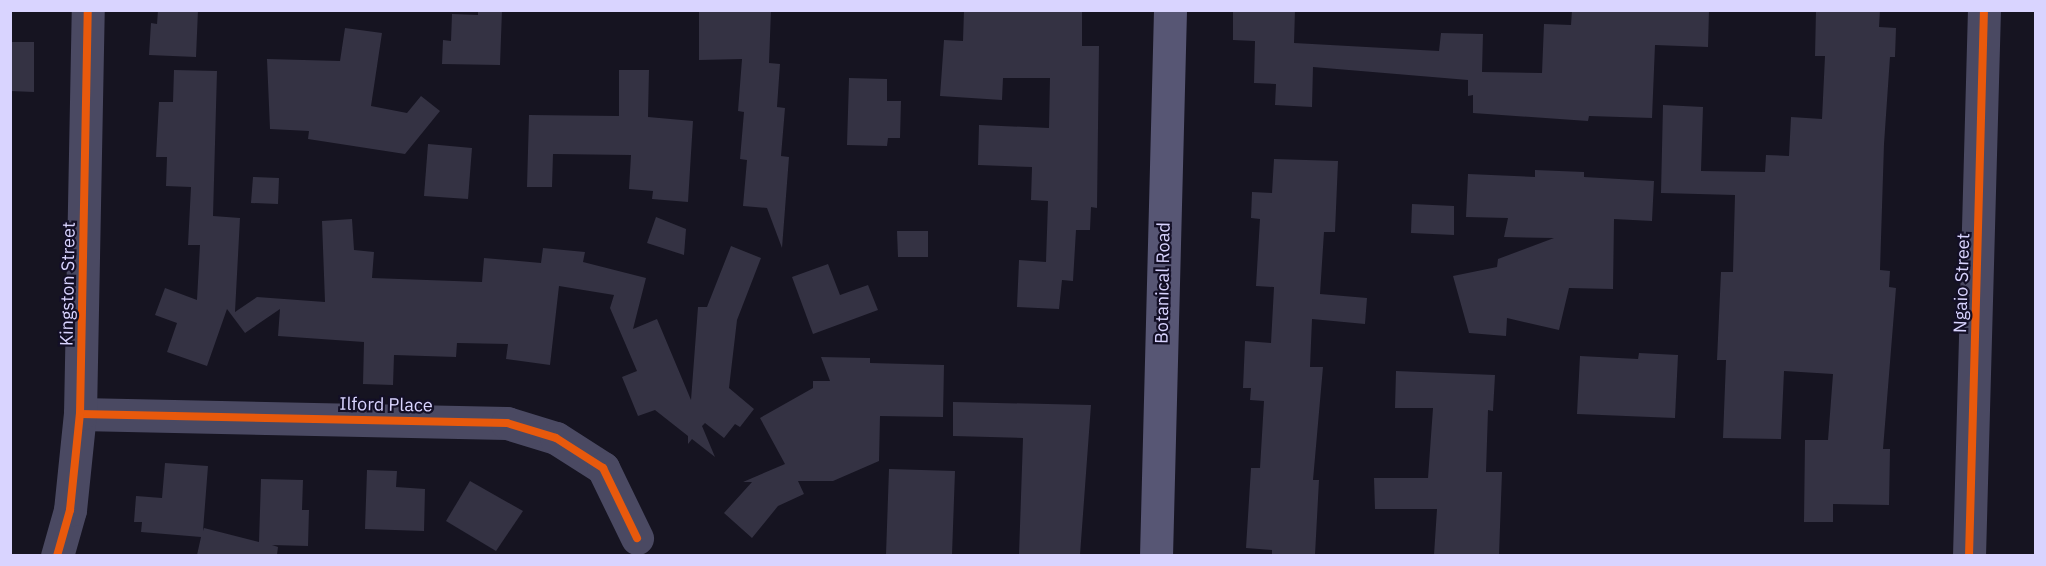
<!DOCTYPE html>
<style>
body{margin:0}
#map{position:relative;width:2046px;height:566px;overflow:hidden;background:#161421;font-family:"IBM Plex Sans",sans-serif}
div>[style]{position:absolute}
.building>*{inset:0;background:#343243}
.street>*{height:33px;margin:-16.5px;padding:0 16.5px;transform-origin:16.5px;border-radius:16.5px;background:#4a4962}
.secondary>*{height:33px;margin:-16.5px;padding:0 16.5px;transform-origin:16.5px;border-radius:16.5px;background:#575674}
.cycleway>*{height:8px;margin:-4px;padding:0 4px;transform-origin:4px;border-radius:4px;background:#e8590c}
span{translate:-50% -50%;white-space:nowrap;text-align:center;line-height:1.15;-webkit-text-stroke:4.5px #130f26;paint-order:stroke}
.street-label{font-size:18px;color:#d9d4ff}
.frame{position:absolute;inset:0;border:12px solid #d9d4ff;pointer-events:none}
</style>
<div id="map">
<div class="building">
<div style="clip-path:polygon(158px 10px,198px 10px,196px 57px,149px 55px,151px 23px,157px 24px)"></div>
<div style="clip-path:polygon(478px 10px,502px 10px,500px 65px,442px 64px,443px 40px,451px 41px,452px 14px,478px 15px)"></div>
<div style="clip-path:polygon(699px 10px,771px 10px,769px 63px,780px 64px,777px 107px,785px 108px,781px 156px,789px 157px,782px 248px,767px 208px,743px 206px,747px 160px,740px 159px,744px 112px,738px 111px,742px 59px,699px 60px)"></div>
<div style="clip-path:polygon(964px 10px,1082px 10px,1082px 46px,1099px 46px,1097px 208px,1091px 207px,1090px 230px,1076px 230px,1073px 281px,1062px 280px,1059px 309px,1017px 307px,1019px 260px,1046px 262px,1048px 201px,1031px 200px,1032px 167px,978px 165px,979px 125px,1049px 128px,1050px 78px,1003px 78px,1002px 100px,940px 96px,944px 40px,963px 41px)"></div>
<div style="clip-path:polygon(1233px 10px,1295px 10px,1294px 43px,1439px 51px,1441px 33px,1483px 34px,1482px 72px,1542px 73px,1544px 24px,1571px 25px,1572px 10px,1709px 10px,1708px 47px,1655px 45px,1652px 118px,1589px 116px,1588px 121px,1473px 113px,1473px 95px,1468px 96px,1468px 80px,1313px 67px,1312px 107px,1275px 105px,1276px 84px,1254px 83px,1255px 41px,1233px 40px)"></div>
<div style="clip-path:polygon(1816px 10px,1880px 10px,1879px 27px,1896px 28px,1895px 57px,1890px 57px,1884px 144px,1880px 270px,1890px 271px,1889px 287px,1896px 288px,1883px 449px,1890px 449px,1889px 505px,1833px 504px,1833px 522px,1804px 522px,1805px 440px,1828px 440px,1833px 374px,1784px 371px,1781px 439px,1723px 438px,1726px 360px,1717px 360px,1721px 272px,1733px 272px,1735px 195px,1661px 193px,1663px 105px,1703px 107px,1701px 171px,1765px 172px,1766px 155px,1789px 156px,1791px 117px,1822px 119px,1825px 56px,1815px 56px)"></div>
<div style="clip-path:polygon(345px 28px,382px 33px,371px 106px,407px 113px,421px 96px,440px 111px,405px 154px,308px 139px,309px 131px,270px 129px,267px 59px,340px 61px)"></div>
<div style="clip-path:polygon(10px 42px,34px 42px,34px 92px,10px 91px)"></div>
<div style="clip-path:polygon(174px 70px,217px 71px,213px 216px,240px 218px,235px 312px,257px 297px,325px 302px,322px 221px,352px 219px,354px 250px,374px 252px,372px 278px,482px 282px,484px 258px,541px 263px,543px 248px,585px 252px,583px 262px,646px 278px,633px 329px,657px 319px,691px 400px,698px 307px,707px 307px,731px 246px,761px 258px,737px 320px,729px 388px,754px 409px,740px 427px,735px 424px,724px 438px,705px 423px,702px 426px,715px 457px,692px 439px,688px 444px,688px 436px,655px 410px,638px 416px,622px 377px,637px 371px,610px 308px,614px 295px,559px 286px,550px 365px,506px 359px,508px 344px,457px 343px,456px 357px,394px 355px,393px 385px,363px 384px,364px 342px,278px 336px,280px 309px,245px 333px,227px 309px,207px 366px,167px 352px,177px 323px,155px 315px,165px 288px,197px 300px,200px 245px,188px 245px,191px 187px,166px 186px,167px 157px,156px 157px,159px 102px,173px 102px)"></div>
<div style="clip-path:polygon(619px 70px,649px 70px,648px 117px,693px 121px,688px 202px,652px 199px,653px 191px,629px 189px,631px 155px,553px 154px,552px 187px,527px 187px,529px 115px,619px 116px)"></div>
<div style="clip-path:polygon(849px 78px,887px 79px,887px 101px,901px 101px,900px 138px,888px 138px,887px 146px,847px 145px)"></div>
<div style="clip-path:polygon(428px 144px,472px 148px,468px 199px,424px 196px)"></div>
<div style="clip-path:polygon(1274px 159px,1338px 161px,1335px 232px,1324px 232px,1320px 294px,1367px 298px,1365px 324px,1312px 319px,1310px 367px,1323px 367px,1313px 480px,1319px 480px,1315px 555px,1272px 555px,1272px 550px,1246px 548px,1251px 468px,1260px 468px,1264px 401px,1250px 400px,1251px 388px,1243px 388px,1245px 341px,1271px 343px,1274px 287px,1256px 286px,1260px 219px,1251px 218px,1252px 192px,1272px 193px)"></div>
<div style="clip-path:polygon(1535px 170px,1584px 172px,1584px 177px,1654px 181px,1652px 221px,1614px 219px,1613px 289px,1569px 288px,1559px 330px,1507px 318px,1506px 336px,1469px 333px,1453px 276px,1497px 267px,1498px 259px,1554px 238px,1504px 237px,1508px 218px,1466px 217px,1468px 174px,1535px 177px)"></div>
<div style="clip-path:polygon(253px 177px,279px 178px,278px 204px,251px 203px)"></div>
<div style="clip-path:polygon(1412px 204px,1454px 206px,1454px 235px,1411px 233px)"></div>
<div style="clip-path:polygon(656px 217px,686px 229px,684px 255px,647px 243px)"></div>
<div style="clip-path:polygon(897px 231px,928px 231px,928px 257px,898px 257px)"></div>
<div style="clip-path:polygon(828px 264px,840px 295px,868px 285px,878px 310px,813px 334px,792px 277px)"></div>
<div style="clip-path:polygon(1639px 353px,1678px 355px,1675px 418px,1577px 414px,1580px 356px,1638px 359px)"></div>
<div style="clip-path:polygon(821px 357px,870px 358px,870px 363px,944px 365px,943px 417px,880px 416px,879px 461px,833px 481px,798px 481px,804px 494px,778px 506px,752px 538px,724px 513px,752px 482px,743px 482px,785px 464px,760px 418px,813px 388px,813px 381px,830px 381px)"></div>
<div style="clip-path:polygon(1396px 371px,1495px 375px,1493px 411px,1488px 410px,1486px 472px,1502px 472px,1499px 555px,1434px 555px,1437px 509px,1375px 509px,1374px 478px,1428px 478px,1433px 408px,1395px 408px)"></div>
<div style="clip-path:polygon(953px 402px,1091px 405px,1080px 555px,1019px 555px,1023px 438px,953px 436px)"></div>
<div style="clip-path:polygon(165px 463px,208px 466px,203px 531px,204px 528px,259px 542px,261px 479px,303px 480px,302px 510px,309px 510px,308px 546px,272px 545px,278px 547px,277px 555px,197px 555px,201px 537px,141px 532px,142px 522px,134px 522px,136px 496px,162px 498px)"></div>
<div style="clip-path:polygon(889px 469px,955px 471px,952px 555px,886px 555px)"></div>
<div style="clip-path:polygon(367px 470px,397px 471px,396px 487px,425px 489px,424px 531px,365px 529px)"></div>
<div style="clip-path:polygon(470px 481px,523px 511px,496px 551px,446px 521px)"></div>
</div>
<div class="street">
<div style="left:80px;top:414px;width:427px;rotate:1.2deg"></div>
<div style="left:507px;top:423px;width:51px;rotate:17deg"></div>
<div style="left:556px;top:438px;width:56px;rotate:32.6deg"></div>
<div style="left:603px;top:468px;width:78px;rotate:64.1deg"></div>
<div style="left:57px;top:556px;width:48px;rotate:-74.2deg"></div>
<div style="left:70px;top:510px;width:97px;rotate:-84.1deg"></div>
<div style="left:80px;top:414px;width:404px;rotate:-88.9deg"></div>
<div style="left:1969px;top:556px;width:546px;rotate:-88.43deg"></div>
</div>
<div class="secondary">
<div style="left:1156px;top:556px;width:546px;rotate:-88.53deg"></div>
</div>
<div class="cycleway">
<div style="left:80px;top:414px;width:427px;rotate:1.2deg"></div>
<div style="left:507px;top:423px;width:51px;rotate:17deg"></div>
<div style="left:556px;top:438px;width:56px;rotate:32.6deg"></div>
<div style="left:603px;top:468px;width:78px;rotate:64.1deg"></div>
<div style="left:57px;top:556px;width:48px;rotate:-74.2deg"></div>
<div style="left:70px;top:510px;width:97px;rotate:-84.1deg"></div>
<div style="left:80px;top:414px;width:404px;rotate:-88.9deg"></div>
<div style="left:1969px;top:556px;width:546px;rotate:-88.43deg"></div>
</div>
<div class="street-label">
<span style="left:1163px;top:283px;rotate:-89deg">Botanical Road</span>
<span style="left:1962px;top:283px;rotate:-88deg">Ngaio Street</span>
<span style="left:68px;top:284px;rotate:-89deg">Kingston Street</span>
<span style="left:386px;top:405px;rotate:1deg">Ilford Place</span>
</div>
<div class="frame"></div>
</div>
